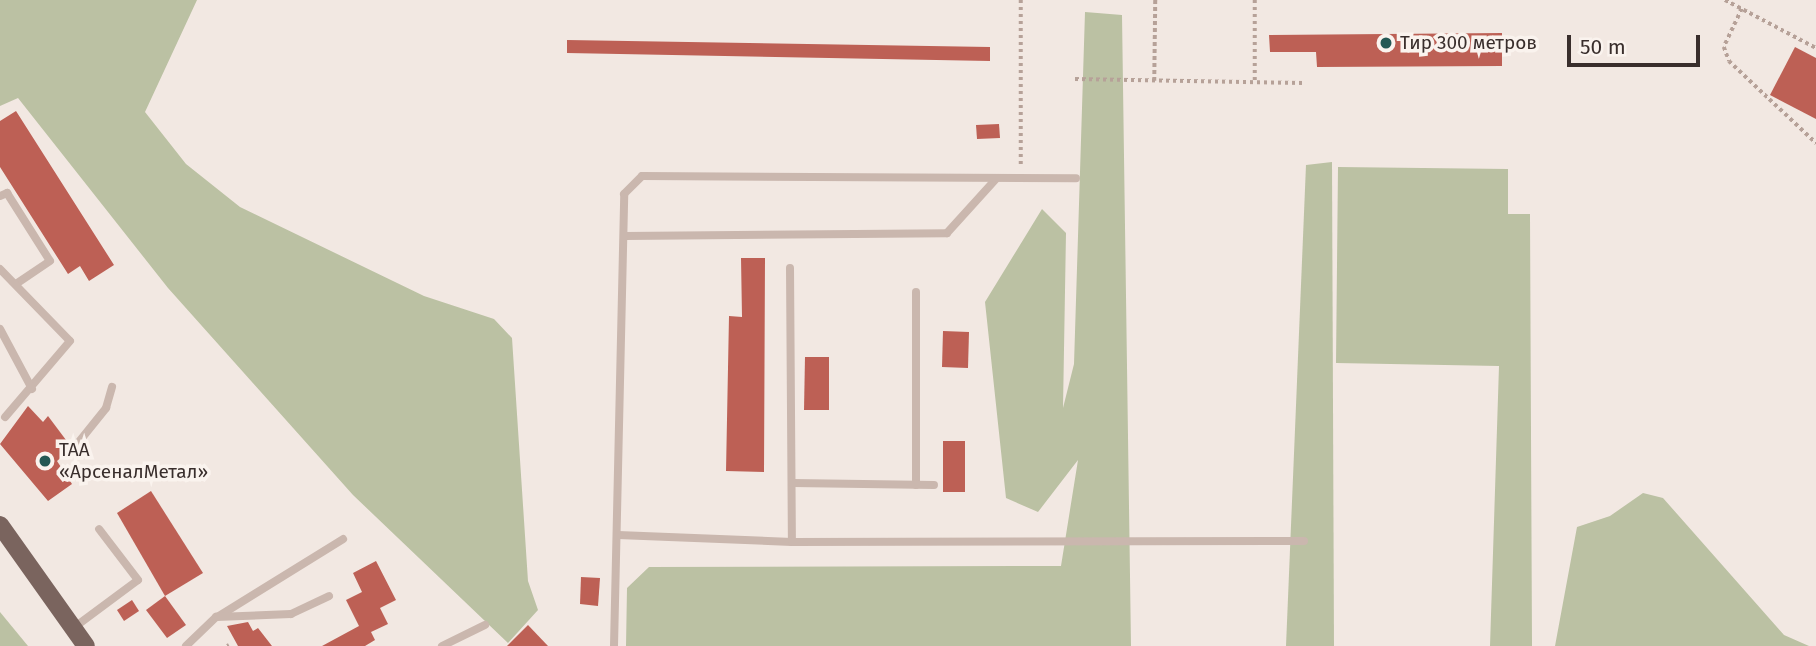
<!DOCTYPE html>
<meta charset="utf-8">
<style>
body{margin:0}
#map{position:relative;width:1816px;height:646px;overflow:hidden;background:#f2e8e2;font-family:"Fira Sans",sans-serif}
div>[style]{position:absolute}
.green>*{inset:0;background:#bbc1a3}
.building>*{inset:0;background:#bd6055}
.path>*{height:3.5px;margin-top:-1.75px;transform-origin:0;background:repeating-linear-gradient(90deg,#b6a198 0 3.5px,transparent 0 7px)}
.lane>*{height:8px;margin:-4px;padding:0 4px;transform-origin:4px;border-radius:4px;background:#cab7ae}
.primary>*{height:18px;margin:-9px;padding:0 9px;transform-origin:9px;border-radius:9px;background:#7a645e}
.dots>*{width:19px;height:19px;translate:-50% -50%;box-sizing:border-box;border:4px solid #faf3ee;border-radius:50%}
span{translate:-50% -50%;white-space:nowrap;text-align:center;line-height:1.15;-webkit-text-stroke:7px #faf3ee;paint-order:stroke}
.poi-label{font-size:19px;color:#392e2c}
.left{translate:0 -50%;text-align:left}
.scale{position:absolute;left:1567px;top:35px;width:133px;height:32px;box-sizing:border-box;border:4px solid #392e2c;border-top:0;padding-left:9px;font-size:21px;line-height:24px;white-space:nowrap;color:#392e2c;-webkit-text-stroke:5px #faf3ee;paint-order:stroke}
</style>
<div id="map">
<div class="green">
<div style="clip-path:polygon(0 0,197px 0,145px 112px,186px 164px,240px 207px,424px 296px,494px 319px,512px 338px,528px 581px,538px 610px,508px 643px,353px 495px,168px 288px,18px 98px,0 106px)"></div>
<div style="clip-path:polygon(1085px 12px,1122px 15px,1131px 646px,626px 646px,627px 588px,649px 567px,1061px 566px,1078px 460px,1038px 512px,1006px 498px,985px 302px,1042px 209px,1066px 233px,1063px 408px,1074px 364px)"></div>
<div style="clip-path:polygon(1332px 162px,1334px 646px,1286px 646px,1306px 165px)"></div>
<div style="clip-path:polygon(1338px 167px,1508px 169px,1508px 214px,1530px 214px,1532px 646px,1490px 646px,1499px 366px,1336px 363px)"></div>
<div style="clip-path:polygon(1643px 493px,1663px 498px,1784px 635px,1809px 646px,1555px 646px,1577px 527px,1610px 516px)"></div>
<div style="clip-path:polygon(0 612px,28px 646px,0 646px)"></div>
</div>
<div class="building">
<div style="clip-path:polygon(1502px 33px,1502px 66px,1317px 67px,1316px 52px,1270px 52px,1269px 35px)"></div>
<div style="clip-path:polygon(567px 40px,990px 47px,990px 61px,567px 53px)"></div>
<div style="clip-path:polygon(1795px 47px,1816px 58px,1816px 119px,1770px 95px)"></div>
<div style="clip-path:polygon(16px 111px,114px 265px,89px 281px,80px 266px,68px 274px,0 167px,0 121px)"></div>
<div style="clip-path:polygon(999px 124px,1000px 138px,977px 139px,976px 125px)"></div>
<div style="clip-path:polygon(741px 258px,765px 258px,764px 472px,726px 471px,729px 316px,742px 317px)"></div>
<div style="clip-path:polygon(943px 331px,969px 332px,968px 368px,942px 367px)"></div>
<div style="clip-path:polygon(805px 357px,829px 357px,829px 410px,804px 410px)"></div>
<div style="clip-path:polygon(28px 406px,43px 422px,48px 416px,72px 448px,57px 461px,72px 484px,48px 501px,0 444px)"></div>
<div style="clip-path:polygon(943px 441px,965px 441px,965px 492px,943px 492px)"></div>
<div style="clip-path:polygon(151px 491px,203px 573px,165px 596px,117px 513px)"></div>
<div style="clip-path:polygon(376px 561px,396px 600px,380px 608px,388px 624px,371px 632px,375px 640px,365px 646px,322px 646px,359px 626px,346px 600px,362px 592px,353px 573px)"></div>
<div style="clip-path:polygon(581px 577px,600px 578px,598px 606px,580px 604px)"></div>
<div style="clip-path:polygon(165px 596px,186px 625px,167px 638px,146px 610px)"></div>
<div style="clip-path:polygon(132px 600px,139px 611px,124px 621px,117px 610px)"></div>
<div style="clip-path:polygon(248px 622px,253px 631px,258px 628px,272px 646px,238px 646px,227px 626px)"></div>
<div style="clip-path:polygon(528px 625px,548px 646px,507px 646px)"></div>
</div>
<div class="path">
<div style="left:1021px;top:0;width:167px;rotate:90deg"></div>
<div style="left:1255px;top:0;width:82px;rotate:90deg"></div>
<div style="left:1725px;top:0;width:103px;rotate:27.8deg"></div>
<div style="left:1742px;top:9px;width:42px;rotate:115.3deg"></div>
<div style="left:1724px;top:47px;width:15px;rotate:70deg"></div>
<div style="left:1729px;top:61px;width:120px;rotate:43.3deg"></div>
<div style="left:1075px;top:79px;width:229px;rotate:1deg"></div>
<div style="left:1154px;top:81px;width:81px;rotate:-89.3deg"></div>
<div style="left:227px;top:646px;width:2px;rotate:-27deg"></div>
</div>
<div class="lane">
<div style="left:0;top:196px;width:8px;rotate:-23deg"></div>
<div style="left:7px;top:193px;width:80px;rotate:57.7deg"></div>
<div style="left:50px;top:261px;width:40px;rotate:146deg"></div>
<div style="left:625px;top:236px;width:322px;rotate:-0.5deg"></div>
<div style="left:947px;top:233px;width:72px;rotate:-47.8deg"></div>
<div style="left:790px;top:268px;width:274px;rotate:89.6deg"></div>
<div style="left:0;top:269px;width:100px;rotate:45.8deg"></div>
<div style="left:70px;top:341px;width:100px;rotate:130.5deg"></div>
<div style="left:916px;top:292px;width:193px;rotate:90deg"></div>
<div style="left:0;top:329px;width:68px;rotate:61.9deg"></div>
<div style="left:78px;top:443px;width:45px;rotate:-51.3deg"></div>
<div style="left:106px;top:408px;width:22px;rotate:-74deg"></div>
<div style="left:793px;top:483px;width:141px;rotate:0.8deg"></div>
<div style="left:618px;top:535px;width:174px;rotate:2.3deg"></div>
<div style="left:792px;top:542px;width:512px;rotate:-0.11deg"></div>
<div style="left:219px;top:616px;width:146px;rotate:-31.8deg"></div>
<div style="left:72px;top:629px;width:82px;rotate:-36.6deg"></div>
<div style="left:138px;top:580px;width:64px;rotate:-127.4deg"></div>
<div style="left:186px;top:646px;width:42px;rotate:-44deg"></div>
<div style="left:216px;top:617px;width:75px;rotate:-2.3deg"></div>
<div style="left:291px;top:614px;width:42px;rotate:-25.3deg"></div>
<div style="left:442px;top:646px;width:48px;rotate:-26deg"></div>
<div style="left:614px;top:646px;width:452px;rotate:-88.7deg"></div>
<div style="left:624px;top:194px;width:25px;rotate:-45deg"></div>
<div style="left:642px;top:176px;width:434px;rotate:0.3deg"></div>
</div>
<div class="primary">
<div style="left:0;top:525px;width:148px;rotate:54.6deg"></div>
</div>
<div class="dots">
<div style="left:1386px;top:43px;background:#245854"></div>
<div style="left:45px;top:461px;background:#245854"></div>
</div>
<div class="poi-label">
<span class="left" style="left:1400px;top:43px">Тир 300 метров</span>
<span class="left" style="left:59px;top:461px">ТАА<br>«АрсеналМетал»</span>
</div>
<div class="scale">50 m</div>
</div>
